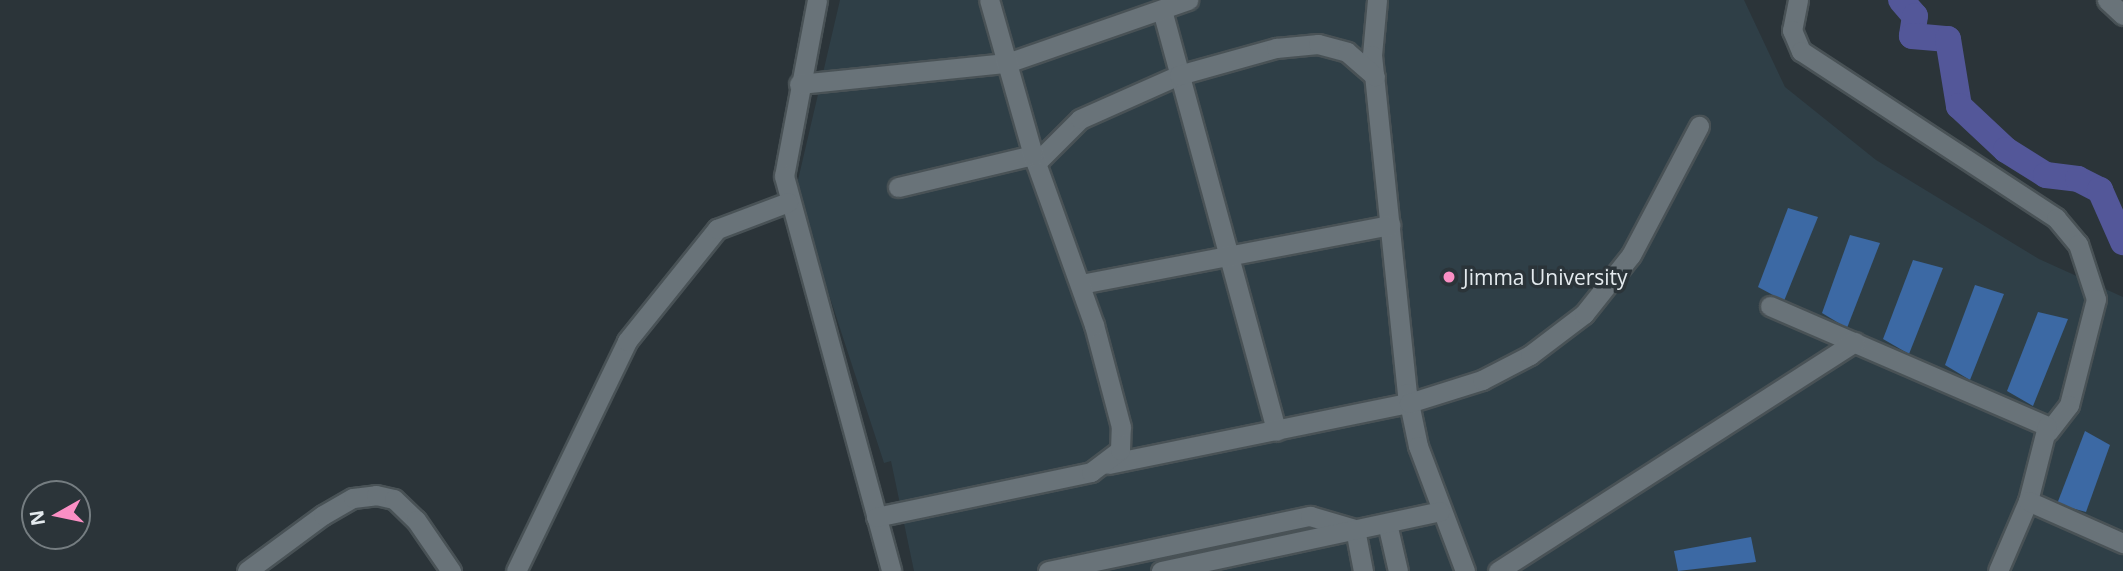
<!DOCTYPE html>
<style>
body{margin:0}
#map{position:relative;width:2123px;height:571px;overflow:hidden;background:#2b3439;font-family:"Open Sans",sans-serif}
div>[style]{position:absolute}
.built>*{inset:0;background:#2f3f47}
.river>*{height:26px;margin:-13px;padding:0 13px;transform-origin:13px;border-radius:13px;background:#535799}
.building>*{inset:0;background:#3c69a4}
.roads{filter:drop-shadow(2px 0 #495256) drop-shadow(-2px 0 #495256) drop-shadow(0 2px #495256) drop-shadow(0 -2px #495256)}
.minor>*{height:19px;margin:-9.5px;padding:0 9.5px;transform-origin:9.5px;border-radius:9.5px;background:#697379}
.dots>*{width:19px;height:19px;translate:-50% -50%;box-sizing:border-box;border:4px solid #2b3439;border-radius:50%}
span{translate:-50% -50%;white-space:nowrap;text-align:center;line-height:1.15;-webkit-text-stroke:7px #2b3439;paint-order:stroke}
.poi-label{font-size:21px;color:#e4eaee}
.left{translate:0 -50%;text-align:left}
.north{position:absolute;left:21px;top:480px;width:70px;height:70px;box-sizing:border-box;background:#2b3439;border:2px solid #757d81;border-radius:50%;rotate:261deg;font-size:19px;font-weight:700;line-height:28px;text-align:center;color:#e4eaee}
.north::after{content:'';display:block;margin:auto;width:24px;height:32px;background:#fb8fc4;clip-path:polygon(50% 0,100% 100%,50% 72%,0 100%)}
</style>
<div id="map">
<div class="built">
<div style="clip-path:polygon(840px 0,1744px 0,1785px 87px,1876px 160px,2039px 259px,2123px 297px,2123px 571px,914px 571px,891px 461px,884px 463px,800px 206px,798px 180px)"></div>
</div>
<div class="river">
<div style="left:1901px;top:0;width:21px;rotate:49deg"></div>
<div style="left:1915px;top:16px;width:20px;rotate:99deg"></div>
<div style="left:1912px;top:36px;width:36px;rotate:5deg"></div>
<div style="left:1948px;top:39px;width:68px;rotate:80.7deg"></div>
<div style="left:1959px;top:106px;width:64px;rotate:43.1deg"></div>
<div style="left:2006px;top:150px;width:47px;rotate:32deg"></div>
<div style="left:2046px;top:175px;width:32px;rotate:7deg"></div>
<div style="left:2078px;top:179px;width:25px;rotate:27deg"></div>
<div style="left:2100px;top:190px;width:57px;rotate:66.1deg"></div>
</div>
<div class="building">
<div style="clip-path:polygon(1788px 208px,1818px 217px,1784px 301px,1758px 287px)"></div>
<div style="clip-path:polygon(1850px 235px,1880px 243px,1847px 328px,1822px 313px)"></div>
<div style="clip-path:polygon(1913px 260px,1943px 268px,1909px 354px,1883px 339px)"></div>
<div style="clip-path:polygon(1975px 285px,2004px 294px,1970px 380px,1945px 365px)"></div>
<div style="clip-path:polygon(2038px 312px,2068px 319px,2033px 406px,2007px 391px)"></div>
<div style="clip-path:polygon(2085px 431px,2110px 445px,2086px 512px,2057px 504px)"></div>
<div style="clip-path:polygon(1751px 537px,1756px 562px,1678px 571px,1674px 551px)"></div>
</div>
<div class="roads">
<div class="minor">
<div style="left:817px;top:0;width:179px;rotate:100.6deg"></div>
<div style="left:784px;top:176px;width:409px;rotate:74.8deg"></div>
<div style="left:1377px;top:0;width:55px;rotate:95.2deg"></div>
<div style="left:1372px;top:55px;width:340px;rotate:84.1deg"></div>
<div style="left:1407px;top:393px;width:54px;rotate:78.3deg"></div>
<div style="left:1418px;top:446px;width:134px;rotate:69.4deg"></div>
<div style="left:1798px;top:0;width:31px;rotate:101deg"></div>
<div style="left:1792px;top:30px;width:23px;rotate:67deg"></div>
<div style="left:1801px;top:51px;width:305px;rotate:33.2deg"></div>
<div style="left:2056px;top:218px;width:34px;rotate:50deg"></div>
<div style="left:2078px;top:244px;width:58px;rotate:71.9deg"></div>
<div style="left:2096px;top:299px;width:109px;rotate:104.3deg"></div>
<div style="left:2069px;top:405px;width:34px;rotate:128deg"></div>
<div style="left:2107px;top:0;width:22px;rotate:43deg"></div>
<div style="left:1162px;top:10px;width:436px;rotate:74.8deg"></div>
<div style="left:799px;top:84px;width:209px;rotate:-5.8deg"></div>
<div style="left:1007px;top:63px;width:192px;rotate:-19.2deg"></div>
<div style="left:1036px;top:163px;width:62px;rotate:-45deg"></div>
<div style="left:1080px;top:119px;width:108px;rotate:-24deg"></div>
<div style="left:1179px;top:75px;width:101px;rotate:-15.6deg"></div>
<div style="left:1276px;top:48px;width:42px;rotate:-5.4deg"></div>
<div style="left:1318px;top:44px;width:30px;rotate:15deg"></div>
<div style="left:1347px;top:52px;width:37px;rotate:41deg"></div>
<div style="left:898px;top:187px;width:139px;rotate:-13.3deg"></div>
<div style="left:1081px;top:284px;width:315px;rotate:-10.8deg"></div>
<div style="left:1770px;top:306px;width:302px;rotate:23.4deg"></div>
<div style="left:2047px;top:426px;width:77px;rotate:104.2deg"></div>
<div style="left:2028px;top:501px;width:76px;rotate:113.2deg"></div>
<div style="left:1108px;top:464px;width:307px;rotate:-11.5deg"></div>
<div style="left:1409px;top:403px;width:77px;rotate:-17.5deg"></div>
<div style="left:1482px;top:380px;width:54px;rotate:-27.5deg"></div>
<div style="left:1530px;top:355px;width:68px;rotate:-37.2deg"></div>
<div style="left:1584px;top:314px;width:75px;rotate:-51.5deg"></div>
<div style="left:1631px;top:255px;width:146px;rotate:-62.2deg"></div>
<div style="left:2028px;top:501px;width:104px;rotate:23.9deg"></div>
<div style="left:876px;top:517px;width:220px;rotate:-11.8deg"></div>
<div style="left:1091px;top:472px;width:36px;rotate:-37deg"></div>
<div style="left:1120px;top:450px;width:23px;rotate:-88deg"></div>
<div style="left:1121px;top:427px;width:106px;rotate:-104.8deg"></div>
<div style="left:1094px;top:325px;width:181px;rotate:-109.7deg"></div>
<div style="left:1033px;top:155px;width:161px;rotate:-105.8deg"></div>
<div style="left:1387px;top:523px;width:49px;rotate:77.1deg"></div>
<div style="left:247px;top:571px;width:94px;rotate:-36.4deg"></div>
<div style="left:323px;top:515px;width:34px;rotate:-30deg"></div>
<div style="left:353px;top:498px;width:23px;rotate:-7deg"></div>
<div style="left:376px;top:495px;width:18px;rotate:13deg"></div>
<div style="left:394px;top:499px;width:30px;rotate:44deg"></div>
<div style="left:416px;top:520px;width:62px;rotate:55.5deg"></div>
<div style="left:516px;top:571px;width:255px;rotate:-64.2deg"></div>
<div style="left:627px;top:341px;width:144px;rotate:-51.2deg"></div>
<div style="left:717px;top:229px;width:76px;rotate:-20.8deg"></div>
<div style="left:1048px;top:571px;width:268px;rotate:-11.9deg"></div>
<div style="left:1310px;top:516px;width:47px;rotate:16.1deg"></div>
<div style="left:1355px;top:529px;width:43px;rotate:79.2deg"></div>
<div style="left:1161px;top:571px;width:285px;rotate:-12.1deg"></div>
<div style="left:1498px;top:571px;width:424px;rotate:-32.7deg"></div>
</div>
</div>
<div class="dots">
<div style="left:1449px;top:277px;background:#fb8fc4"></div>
</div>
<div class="poi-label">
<span class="left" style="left:1463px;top:277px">Jimma University</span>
</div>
<div class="north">N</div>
</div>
